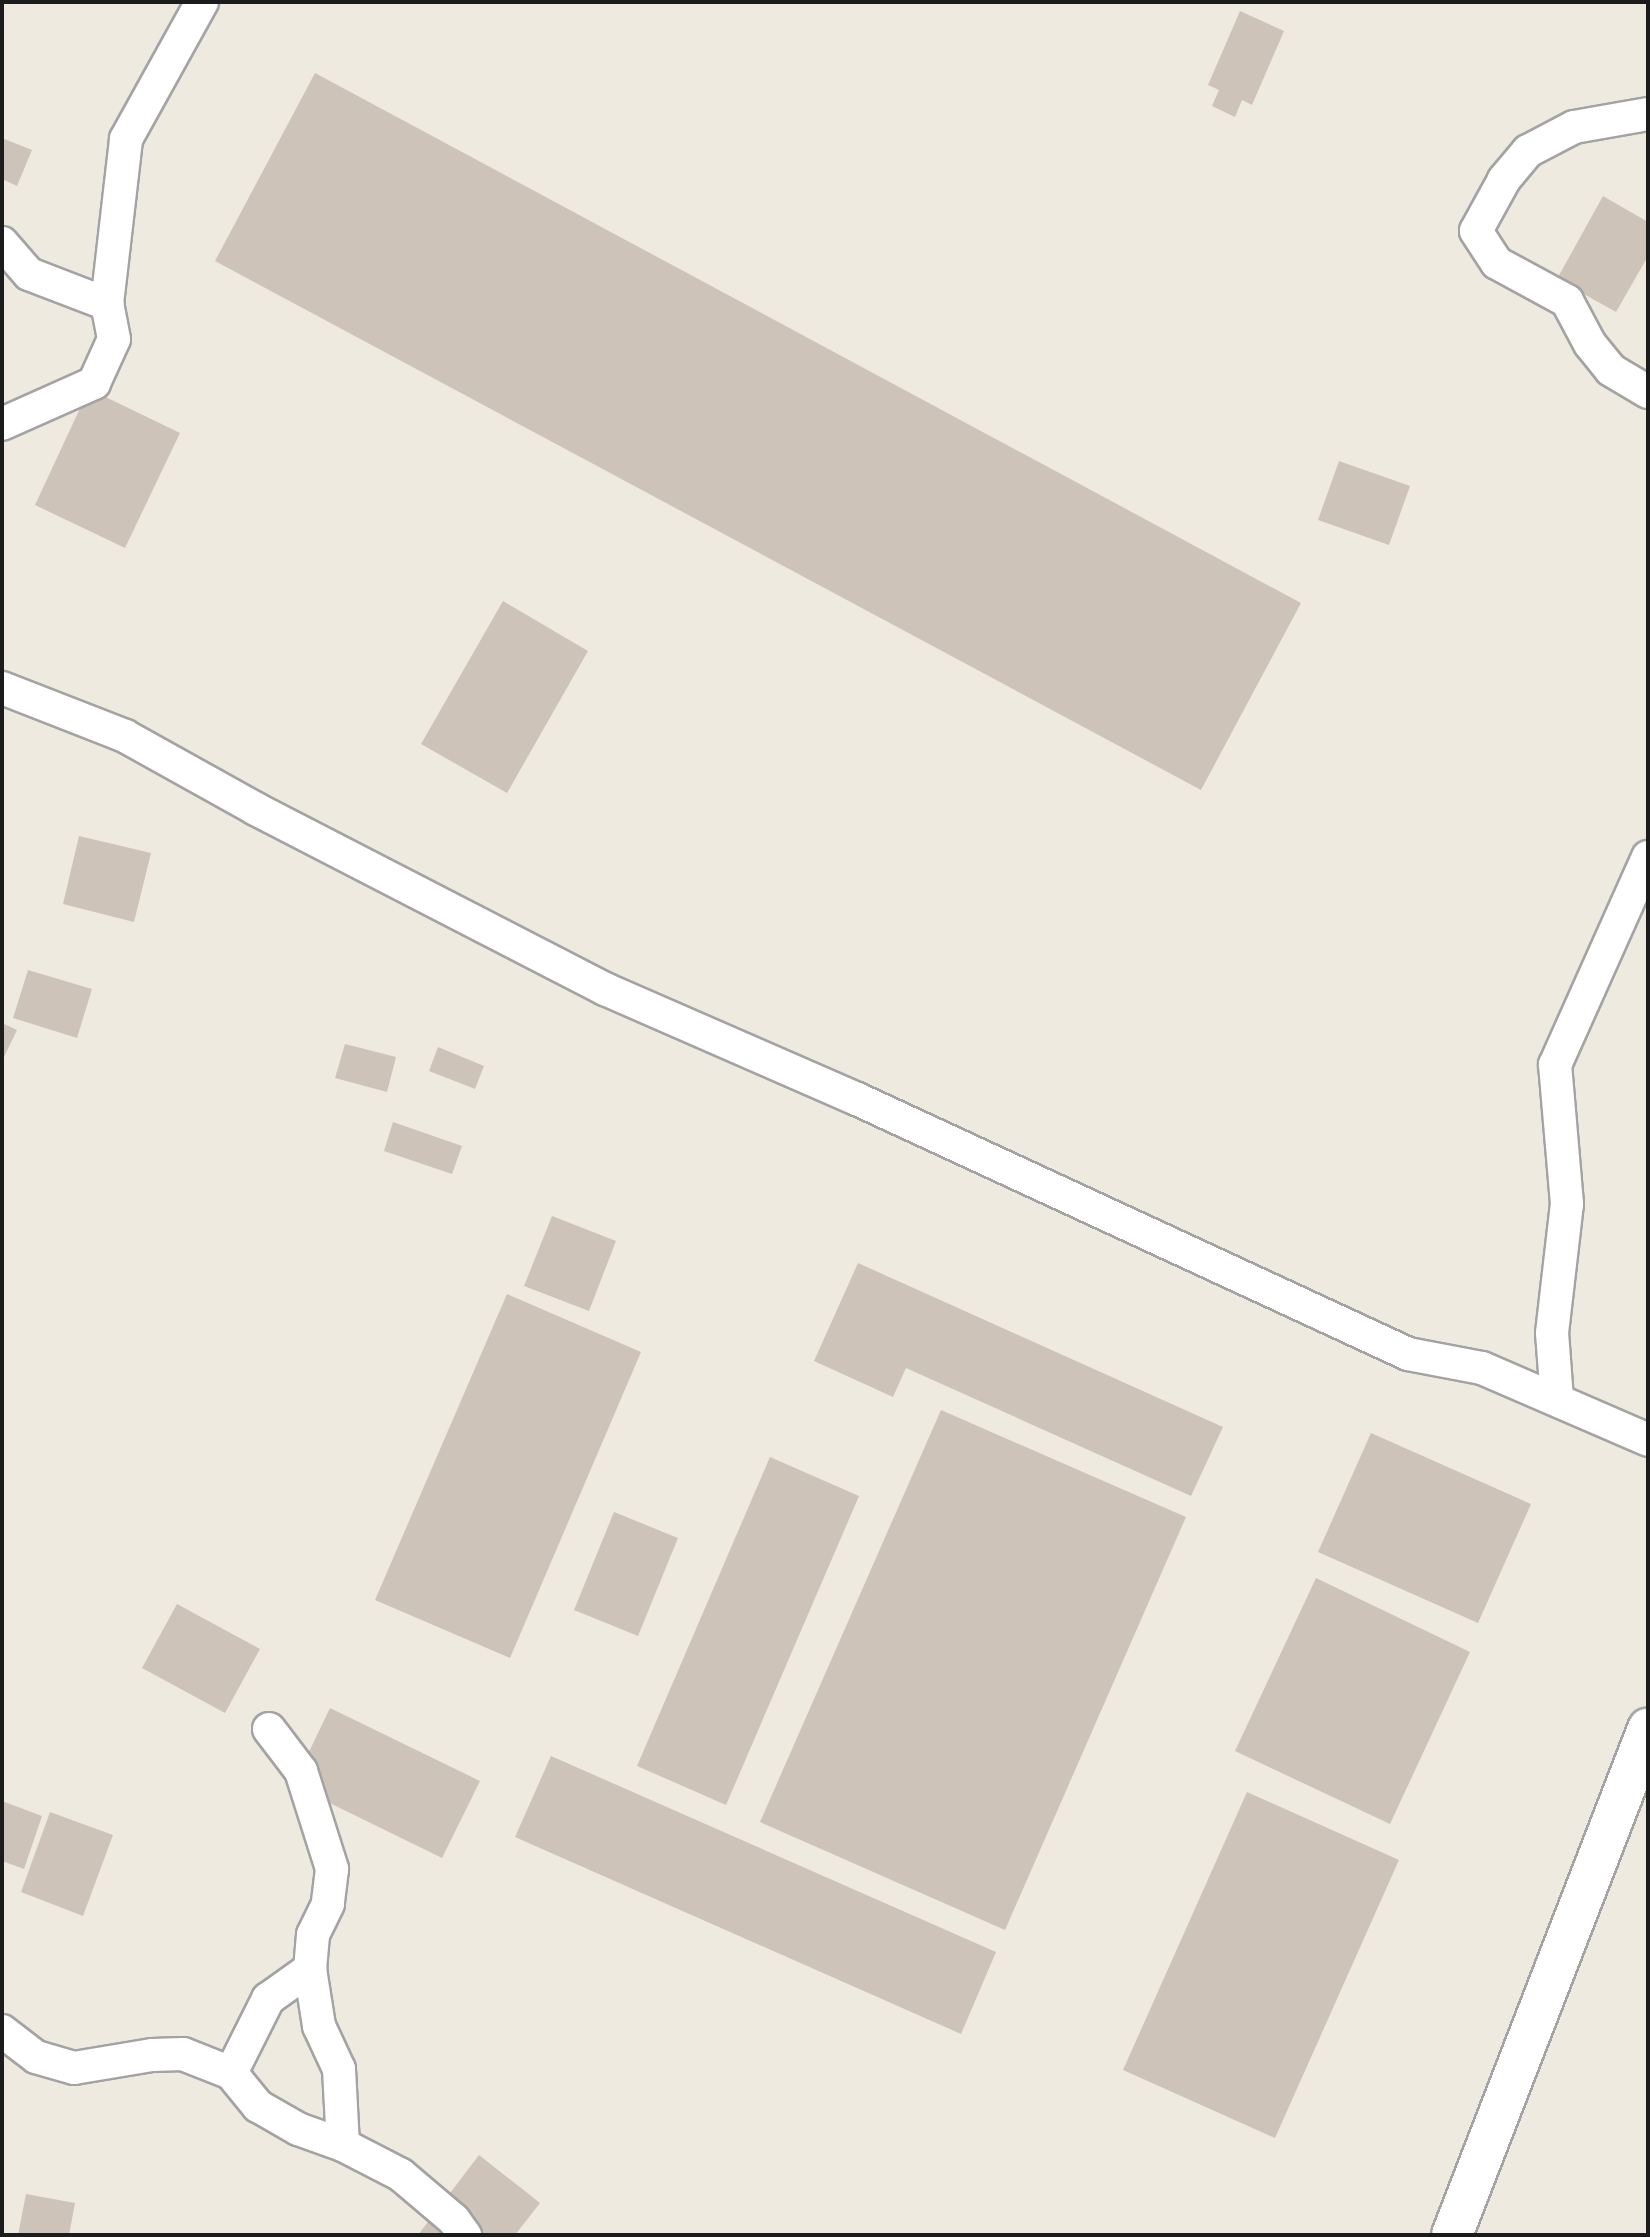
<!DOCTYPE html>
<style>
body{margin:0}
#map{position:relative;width:1650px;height:2237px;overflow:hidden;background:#eeeae0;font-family:"IBM Plex Sans",sans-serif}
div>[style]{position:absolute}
.building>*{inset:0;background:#cec3b9}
.roads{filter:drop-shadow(2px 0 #a3a3a3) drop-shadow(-2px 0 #a3a3a3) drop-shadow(0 2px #a3a3a3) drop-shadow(0 -2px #a3a3a3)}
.minor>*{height:32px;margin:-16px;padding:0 16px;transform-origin:16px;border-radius:16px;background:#fff}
.tertiary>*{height:40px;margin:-20px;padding:0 20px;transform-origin:20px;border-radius:20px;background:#fff}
span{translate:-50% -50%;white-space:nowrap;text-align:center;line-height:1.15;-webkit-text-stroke:6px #fff;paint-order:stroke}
.frame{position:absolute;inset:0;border:4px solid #1c1c1c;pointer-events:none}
</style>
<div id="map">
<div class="building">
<div style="clip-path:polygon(1240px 11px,1284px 31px,1252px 105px,1242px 100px,1235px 117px,1212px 106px,1219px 90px,1208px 85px)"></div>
<div style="clip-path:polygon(315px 73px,1301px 603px,1201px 790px,215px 261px)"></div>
<div style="clip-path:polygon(2px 138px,32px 150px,17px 186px,2px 179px)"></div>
<div style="clip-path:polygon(1603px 196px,1648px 222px,1648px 256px,1616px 312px,1557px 279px)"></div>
<div style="clip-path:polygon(89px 389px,180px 433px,125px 548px,35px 505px)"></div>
<div style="clip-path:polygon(1339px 461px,1410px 486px,1389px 545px,1318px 520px)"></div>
<div style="clip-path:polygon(503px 601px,588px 651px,507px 793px,421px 744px)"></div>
<div style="clip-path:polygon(79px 836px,151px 853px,134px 922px,63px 904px)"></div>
<div style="clip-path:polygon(28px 970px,92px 989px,77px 1038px,13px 1018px)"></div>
<div style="clip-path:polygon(2px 1023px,17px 1030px,2px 1061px)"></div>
<div style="clip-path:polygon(345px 1044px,396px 1057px,387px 1092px,335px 1078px)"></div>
<div style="clip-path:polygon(438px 1047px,484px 1066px,475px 1089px,429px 1071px)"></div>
<div style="clip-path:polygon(393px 1122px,462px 1146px,452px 1174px,384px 1151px)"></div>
<div style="clip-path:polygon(552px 1216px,616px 1241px,589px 1311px,524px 1286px)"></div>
<div style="clip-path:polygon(858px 1263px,1223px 1427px,1191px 1496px,906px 1368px,893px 1397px,814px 1361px)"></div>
<div style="clip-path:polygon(507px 1294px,641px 1352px,510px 1658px,375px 1600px)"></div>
<div style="clip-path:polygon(941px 1410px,1186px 1517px,1005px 1930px,760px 1822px)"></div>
<div style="clip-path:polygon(1371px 1433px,1531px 1504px,1478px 1623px,1318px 1552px)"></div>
<div style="clip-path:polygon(770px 1457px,859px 1496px,726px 1805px,637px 1766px)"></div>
<div style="clip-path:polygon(614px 1512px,678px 1538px,638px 1636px,574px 1610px)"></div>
<div style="clip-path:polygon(1316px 1578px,1470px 1652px,1390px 1824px,1235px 1751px)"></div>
<div style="clip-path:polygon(177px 1604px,260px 1649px,225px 1713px,142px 1668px)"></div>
<div style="clip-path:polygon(330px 1708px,480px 1781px,442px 1858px,293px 1785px)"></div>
<div style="clip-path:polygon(551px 1756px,996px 1952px,961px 2034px,515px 1837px)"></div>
<div style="clip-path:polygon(1247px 1792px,1399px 1860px,1275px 2138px,1123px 2070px)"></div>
<div style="clip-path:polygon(2px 1801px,42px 1816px,24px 1869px,2px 1861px)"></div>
<div style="clip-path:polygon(50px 1812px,113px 1835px,83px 1916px,21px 1892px)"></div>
<div style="clip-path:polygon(479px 2155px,540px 2203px,515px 2235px,418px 2235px)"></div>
<div style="clip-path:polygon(26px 2194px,75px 2203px,69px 2235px,18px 2235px)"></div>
</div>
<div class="roads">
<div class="minor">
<div style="left:1648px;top:114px;width:75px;rotate:170deg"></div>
<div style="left:1574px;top:127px;width:52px;rotate:152.4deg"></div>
<div style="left:1528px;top:151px;width:38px;rotate:130deg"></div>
<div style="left:1504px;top:180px;width:58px;rotate:118.8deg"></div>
<div style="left:1476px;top:231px;width:38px;rotate:57deg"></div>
<div style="left:1497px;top:263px;width:80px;rotate:28.5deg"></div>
<div style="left:1567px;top:301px;width:49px;rotate:61.9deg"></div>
<div style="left:1590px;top:344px;width:33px;rotate:51deg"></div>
<div style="left:1611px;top:370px;width:43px;rotate:30.7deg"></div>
<div style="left:2px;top:243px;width:41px;rotate:48.9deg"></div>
<div style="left:29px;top:274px;width:84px;rotate:21deg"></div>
<div style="left:2px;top:424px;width:101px;rotate:-24deg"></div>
<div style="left:94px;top:383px;width:48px;rotate:-65.6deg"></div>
<div style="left:114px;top:339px;width:36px;rotate:-101deg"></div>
<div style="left:107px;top:304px;width:166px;rotate:-83.4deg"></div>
<div style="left:126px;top:139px;width:157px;rotate:-61deg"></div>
<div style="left:2px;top:688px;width:132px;rotate:21.3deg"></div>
<div style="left:125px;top:736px;width:150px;rotate:29.1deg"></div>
<div style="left:256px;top:809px;width:393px;rotate:27.3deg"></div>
<div style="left:605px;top:989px;width:275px;rotate:23.6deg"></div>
<div style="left:857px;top:1099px;width:607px;rotate:24.83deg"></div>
<div style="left:1408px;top:1354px;width:75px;rotate:10.7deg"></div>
<div style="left:1482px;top:1368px;width:181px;rotate:23.4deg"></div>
<div style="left:1557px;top:1399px;width:66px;rotate:-94.3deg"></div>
<div style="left:1552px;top:1333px;width:130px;rotate:-83.4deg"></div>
<div style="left:1567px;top:1204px;width:140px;rotate:-94.9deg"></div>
<div style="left:1555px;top:1065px;width:228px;rotate:-65.9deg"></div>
<div style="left:269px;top:1729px;width:53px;rotate:52.7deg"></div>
<div style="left:301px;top:1771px;width:103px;rotate:72.4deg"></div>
<div style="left:332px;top:1869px;width:35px;rotate:97deg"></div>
<div style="left:328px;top:1904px;width:34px;rotate:116deg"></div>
<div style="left:313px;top:1935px;width:34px;rotate:95deg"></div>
<div style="left:310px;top:1969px;width:58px;rotate:81deg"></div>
<div style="left:319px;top:2026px;width:47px;rotate:65.1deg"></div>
<div style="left:339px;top:2069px;width:76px;rotate:87deg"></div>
<div style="left:2px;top:2031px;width:43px;rotate:37.4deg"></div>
<div style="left:36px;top:2057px;width:40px;rotate:16deg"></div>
<div style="left:74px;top:2068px;width:79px;rotate:-9.5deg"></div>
<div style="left:152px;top:2055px;width:31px;rotate:-2deg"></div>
<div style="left:183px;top:2054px;width:52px;rotate:21.6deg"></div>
<div style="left:231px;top:2073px;width:43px;rotate:50.7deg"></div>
<div style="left:258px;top:2106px;width:46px;rotate:29.9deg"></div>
<div style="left:298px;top:2129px;width:48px;rotate:19.6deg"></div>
<div style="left:343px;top:2145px;width:65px;rotate:27.3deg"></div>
<div style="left:401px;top:2175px;width:70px;rotate:40.3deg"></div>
<div style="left:454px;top:2220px;width:19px;rotate:54deg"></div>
<div style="left:231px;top:2073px;width:83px;rotate:-63.4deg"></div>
<div style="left:268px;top:1999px;width:52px;rotate:-35.5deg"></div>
</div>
<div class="tertiary">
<div style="left:1452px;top:2235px;width:543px;rotate:-68.83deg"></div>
</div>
</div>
<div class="frame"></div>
</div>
